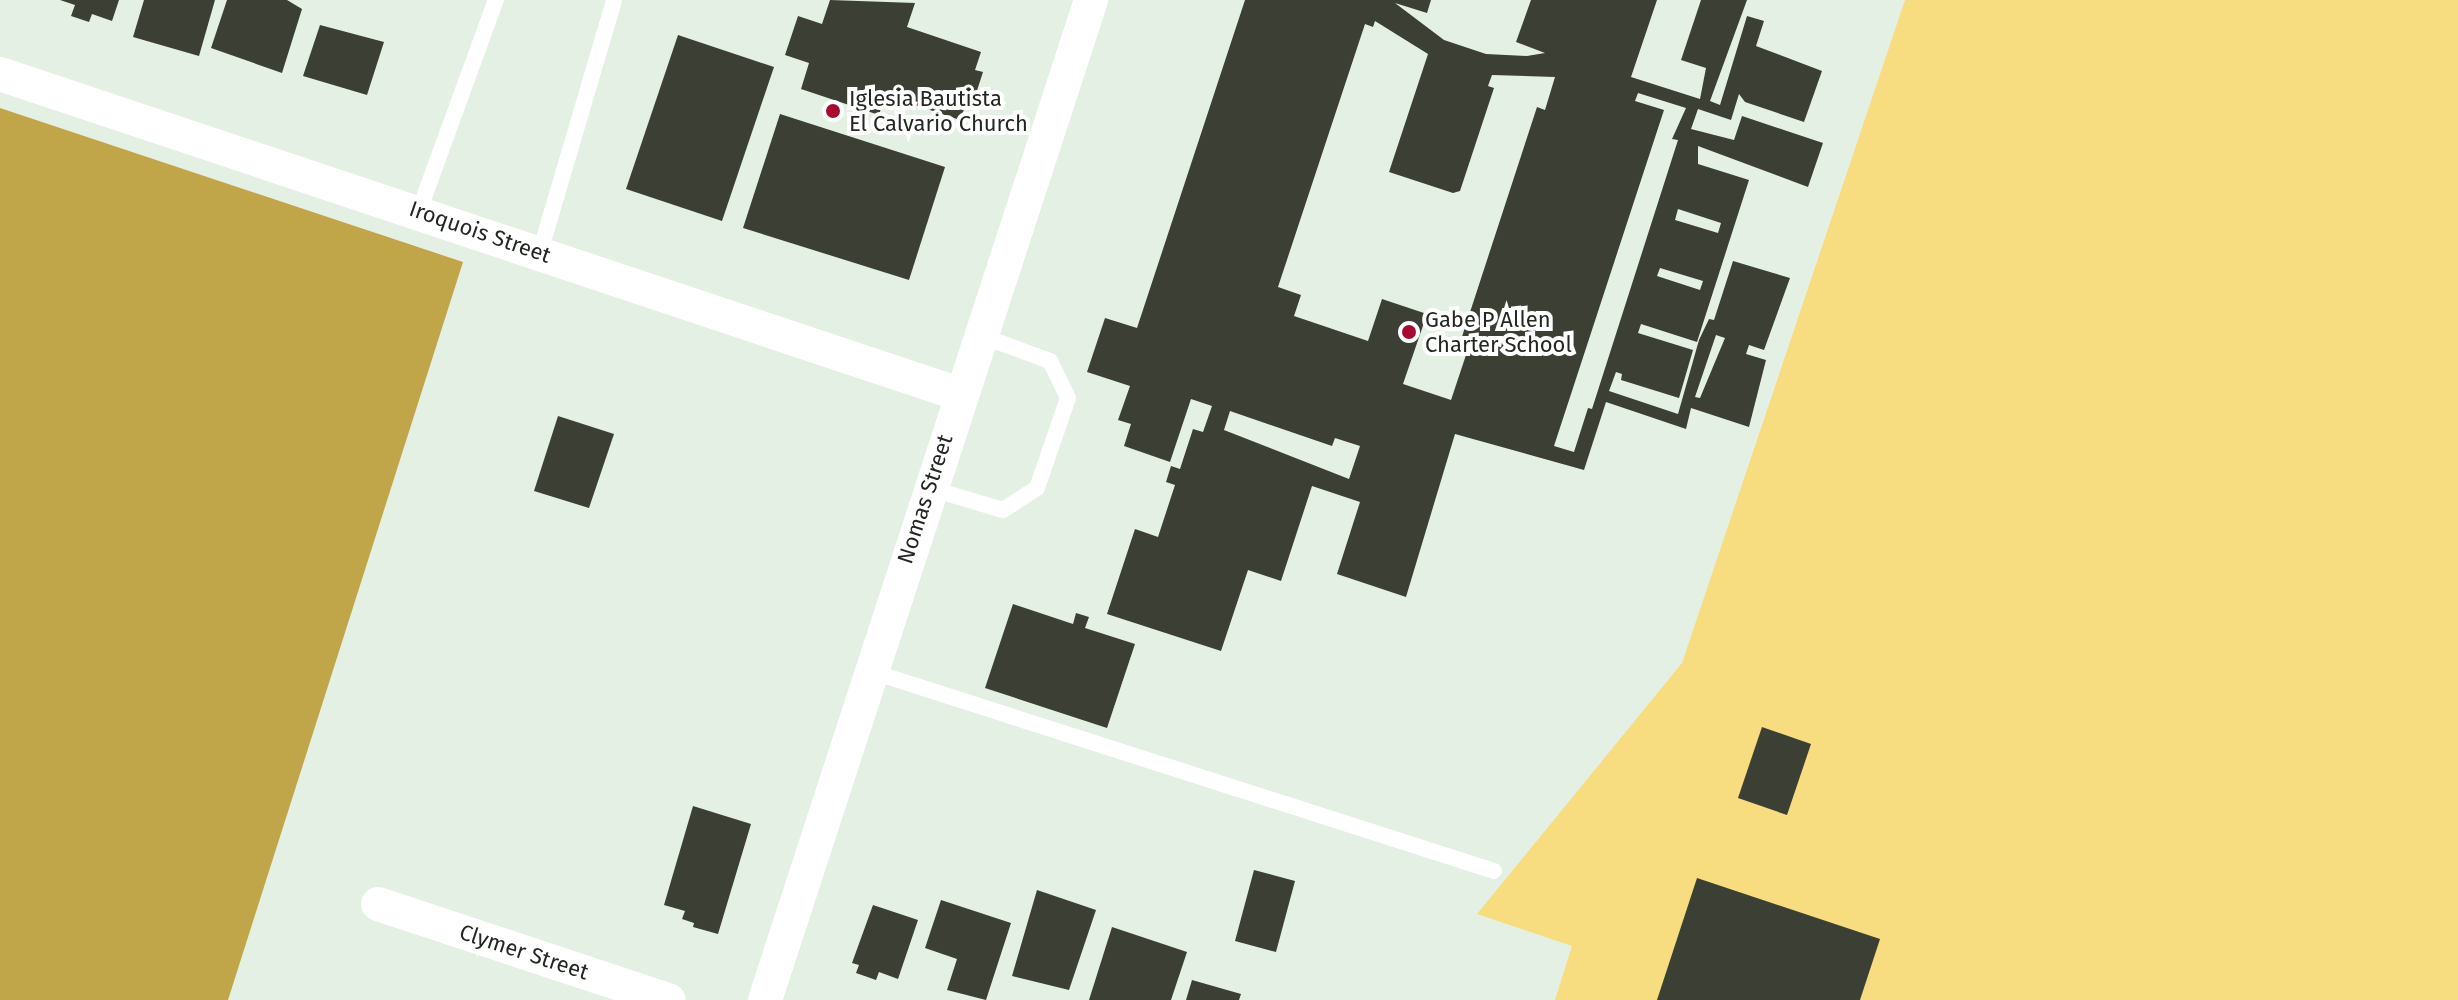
<!DOCTYPE html>
<style>
body{margin:0}
#map{position:relative;width:2458px;height:1000px;overflow:hidden;background:#e4f0e3;font-family:"Fira Sans",sans-serif}
div>[style]{position:absolute}
.green>*{inset:0;background:#f7dc80}
.forest>*{inset:0;background:#c1a649}
.building>*{inset:0;background:#3c3f33}
.service>*{height:16px;margin:-8px;padding:0 8px;transform-origin:8px;border-radius:8px;background:#fff}
.minor>*{height:34px;margin:-17px;padding:0 17px;transform-origin:17px;border-radius:17px;background:#fff}
.dots>*{width:22px;height:22px;translate:-50% -50%;box-sizing:border-box;border:4px solid #fff;border-radius:50%}
span{translate:-50% -50%;white-space:nowrap;text-align:center;line-height:1.15;-webkit-text-stroke:8px #fff;paint-order:stroke}
.poi-label{font-size:22px;color:#232722}
.left{translate:0 -50%;text-align:left}
.street-label{font-size:22px;color:#232722}
</style>
<div id="map">
<div class="green">
<div style="clip-path:polygon(1905px 0,2458px 0,2458px 1000px,1555px 1000px,1572px 946px,1477px 914px,1682px 663px)"></div>
</div>
<div class="forest">
<div style="clip-path:polygon(0 108px,463px 262px,228px 1000px,0 1000px)"></div>
</div>
<div class="building">
<div style="clip-path:polygon(60px 0,119px 0,112px 21px,92px 14px,89px 22px,71px 16px,75px 5px)"></div>
<div style="clip-path:polygon(144px 0,215px 0,199px 56px,133px 37px)"></div>
<div style="clip-path:polygon(227px 0,287px 0,302px 9px,282px 73px,211px 48px)"></div>
<div style="clip-path:polygon(830px 0,915px 3px,907px 27px,981px 52px,975px 70px,983px 72px,972px 106px,966px 104px,960px 120px,885px 95px,879px 115px,801px 89px,809px 63px,785px 55px,798px 16px,822px 24px)"></div>
<div style="clip-path:polygon(evenodd,1245px 0,1431px 0,1427px 13px,1395px 3px,1444px 40px,1486px 54px,1527px 56px,1545px 53px,1516px 42px,1531px 0,1657px 0,1631px 77px,1700px 99px,1706px 68px,1681px 60px,1701px 0,1747px 0,1710px 101px,1720px 105px,1747px 16px,1764px 21px,1756px 46px,1822px 71px,1804px 122px,1745px 102px,1739px 94px,1731px 120px,1698px 109px,1691px 129px,1734px 140px,1742px 116px,1823px 143px,1808px 187px,1698px 146px,1698px 164px,1749px 180px,1697px 342px,1641px 324px,1638px 333px,1693px 350px,1679px 398px,1621px 380px,1622px 374px,1616px 372px,1609px 391px,1678px 414px,1699px 340px,1709px 319px,1714px 320px,1733px 261px,1790px 278px,1764px 350px,1749px 345px,1746px 354px,1766px 360px,1749px 427px,1691px 408px,1686px 429px,1606px 402px,1584px 470px,1455px 434px,1406px 597px,1337px 574px,1360px 502px,1312px 486px,1281px 581px,1248px 570px,1221px 651px,1107px 614px,1135px 529px,1158px 537px,1175px 485px,1166px 482px,1171px 466px,1180px 469px,1193px 429px,1203px 432px,1212px 406px,1191px 399px,1170px 462px,1124px 446px,1131px 424px,1118px 420px,1130px 386px,1087px 372px,1105px 318px,1137px 328px,1245px 0,1375px 21px,1428px 54px,1389px 172px,1453px 193px,1460px 191px,1494px 88px,1488px 86px,1492px 75px,1555px 77px,1545px 110px,1537px 107px,1457px 352px,1466px 355px,1451px 400px,1403px 384px,1427px 314px,1382px 299px,1368px 341px,1294px 316px,1301px 295px,1278px 287px,1365px 24px,1373px 27px,1375px 21px,1245px 0,1638px 93px,1686px 108px,1672px 139px,1678px 140px,1592px 409px,1588px 408px,1574px 452px,1554px 446px,1664px 110px,1635px 101px,1638px 93px,1245px 0,1678px 209px,1721px 223px,1718px 233px,1675px 220px,1678px 209px,1245px 0,1660px 268px,1703px 281px,1700px 290px,1657px 276px,1660px 268px,1245px 0,1716px 335px,1725px 338px,1700px 398px,1695px 397px,1716px 335px,1245px 0,1230px 411px,1332px 446px,1335px 438px,1360px 446px,1349px 479px,1224px 430px,1230px 411px)"></div>
<div style="clip-path:polygon(320px 25px,384px 42px,367px 95px,303px 76px)"></div>
<div style="clip-path:polygon(678px 35px,774px 67px,722px 221px,626px 189px)"></div>
<div style="clip-path:polygon(780px 114px,945px 167px,909px 280px,743px 228px)"></div>
<div style="clip-path:polygon(558px 416px,614px 434px,589px 508px,534px 491px)"></div>
<div style="clip-path:polygon(1013px 604px,1073px 624px,1076px 613px,1089px 617px,1085px 628px,1135px 644px,1107px 728px,985px 688px)"></div>
<div style="clip-path:polygon(1762px 727px,1811px 744px,1787px 815px,1738px 798px)"></div>
<div style="clip-path:polygon(693px 806px,751px 824px,718px 934px,693px 927px,694px 923px,682px 919px,685px 911px,664px 905px)"></div>
<div style="clip-path:polygon(1254px 870px,1295px 881px,1276px 952px,1235px 941px)"></div>
<div style="clip-path:polygon(1697px 878px,1880px 939px,1860px 1000px,1657px 1000px)"></div>
<div style="clip-path:polygon(1037px 890px,1096px 910px,1069px 990px,1012px 976px)"></div>
<div style="clip-path:polygon(941px 900px,1011px 923px,986px 1000px,947px 990px,957px 959px,925px 948px)"></div>
<div style="clip-path:polygon(873px 905px,918px 920px,898px 979px,879px 972px,876px 980px,856px 973px,859px 965px,852px 963px)"></div>
<div style="clip-path:polygon(1112px 927px,1187px 952px,1171px 1000px,1089px 1000px)"></div>
<div style="clip-path:polygon(1192px 980px,1241px 994px,1239px 1000px,1186px 1000px)"></div>
</div>
<div class="service">
<div style="left:419px;top:211px;width:225px;rotate:-70deg"></div>
<div style="left:540px;top:252px;width:263px;rotate:-73.6deg"></div>
<div style="left:929px;top:488px;width:77px;rotate:16.6deg"></div>
<div style="left:1003px;top:510px;width:40px;rotate:-32.9deg"></div>
<div style="left:1037px;top:488px;width:95px;rotate:-71deg"></div>
<div style="left:1068px;top:398px;width:41px;rotate:-115.9deg"></div>
<div style="left:1050px;top:361px;width:76px;rotate:-159.9deg"></div>
<div style="left:870px;top:671px;width:655px;rotate:17.77deg"></div>
</div>
<div class="minor">
<div style="left:0;top:74px;width:1011px;rotate:18.45deg"></div>
<div style="left:378px;top:904px;width:306px;rotate:18.3deg"></div>
<div style="left:765px;top:1000px;width:1052px;rotate:-71.94deg"></div>
</div>
<div class="dots">
<div style="left:833px;top:111px;background:#a60b2f"></div>
<div style="left:1409px;top:332px;background:#a60b2f"></div>
</div>
<div class="poi-label">
<span class="left" style="left:849px;top:111px">Iglesia Bautista<br>El Calvario Church</span>
<span class="left" style="left:1425px;top:332px">Gabe P Allen<br>Charter School</span>
</div>
<div class="street-label">
<span style="left:480px;top:232px;rotate:19deg">Iroquois Street</span>
<span style="left:925px;top:499px;rotate:-72deg">Nomas Street</span>
<span style="left:524px;top:952px;rotate:18deg">Clymer Street</span>
</div>
</div>
